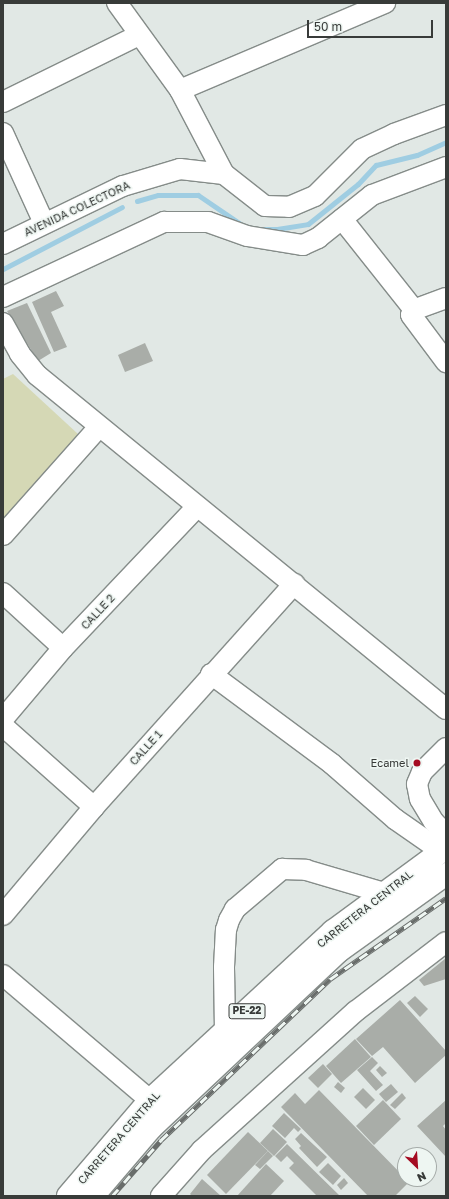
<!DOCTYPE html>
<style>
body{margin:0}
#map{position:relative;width:449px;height:1199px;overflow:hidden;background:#e1e8e5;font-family:"Golos Text",sans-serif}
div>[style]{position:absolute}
.green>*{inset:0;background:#d5d8b5}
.stream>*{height:5px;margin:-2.5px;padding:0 2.5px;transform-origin:2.5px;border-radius:2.5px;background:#9fcde2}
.building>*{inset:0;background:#a9ada8}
.roads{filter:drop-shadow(1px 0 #858c89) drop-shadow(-1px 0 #858c89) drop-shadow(0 1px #858c89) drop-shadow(0 -1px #858c89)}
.minor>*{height:20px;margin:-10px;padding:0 10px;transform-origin:10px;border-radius:10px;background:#fff}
.highway>*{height:22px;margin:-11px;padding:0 11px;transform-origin:11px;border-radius:11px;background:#fff}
.rail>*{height:4.5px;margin-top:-2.25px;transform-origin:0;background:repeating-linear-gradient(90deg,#eef6f2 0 9px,#696d6b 0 18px);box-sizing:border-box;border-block:1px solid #696d6b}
.dots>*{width:11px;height:11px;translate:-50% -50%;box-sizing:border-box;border:2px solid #eef6f2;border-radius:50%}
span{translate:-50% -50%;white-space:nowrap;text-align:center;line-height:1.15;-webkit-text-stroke:3px #eef6f2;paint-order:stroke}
.shield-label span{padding:1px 3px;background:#eef6f2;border:1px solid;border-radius:3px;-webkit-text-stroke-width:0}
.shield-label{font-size:10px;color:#383b39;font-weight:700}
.street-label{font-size:11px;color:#383b39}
.poi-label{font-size:11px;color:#383b39}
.right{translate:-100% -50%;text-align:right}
.frame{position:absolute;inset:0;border:4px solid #383b39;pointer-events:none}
.north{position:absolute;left:397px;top:1147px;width:40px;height:40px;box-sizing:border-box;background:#eef6f2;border:1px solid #a5aba8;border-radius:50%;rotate:155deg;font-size:11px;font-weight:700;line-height:16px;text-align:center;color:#383b39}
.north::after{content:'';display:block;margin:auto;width:14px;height:18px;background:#a50c22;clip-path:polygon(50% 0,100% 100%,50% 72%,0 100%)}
.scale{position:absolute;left:307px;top:20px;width:126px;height:18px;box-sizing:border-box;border:2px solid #383b39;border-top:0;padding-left:5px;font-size:12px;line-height:14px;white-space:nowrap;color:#383b39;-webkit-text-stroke:3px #eef6f2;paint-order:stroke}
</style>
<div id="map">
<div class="green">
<div style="clip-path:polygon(13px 374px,78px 434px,3px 526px,3px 379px)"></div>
</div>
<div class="stream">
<div style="left:137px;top:201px;width:22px;rotate:-16deg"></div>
<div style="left:158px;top:195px;width:40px"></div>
<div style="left:198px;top:195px;width:53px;rotate:34.3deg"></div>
<div style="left:261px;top:229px;width:16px"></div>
<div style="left:277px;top:229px;width:31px;rotate:-9deg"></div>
<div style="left:308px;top:224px;width:64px;rotate:-38.7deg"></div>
<div style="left:358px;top:184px;width:26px;rotate:-47deg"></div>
<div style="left:376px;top:165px;width:42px;rotate:-13.7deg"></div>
<div style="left:417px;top:155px;width:32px;rotate:-24deg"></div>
<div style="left:3px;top:269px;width:134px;rotate:-27.5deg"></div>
</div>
<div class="building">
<div style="clip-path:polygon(56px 291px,64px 306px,51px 312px,67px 347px,54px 352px,32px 302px)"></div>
<div style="clip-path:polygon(27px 303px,51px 353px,38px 361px,7px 311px)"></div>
<div style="clip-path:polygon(145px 343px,153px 361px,125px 372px,118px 355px)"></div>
<div style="clip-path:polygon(446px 958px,446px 979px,424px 986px,419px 980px)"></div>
<div style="clip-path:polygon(415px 996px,428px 1009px,420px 1017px,407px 1003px)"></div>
<div style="clip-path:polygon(400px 1000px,446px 1051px,446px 1055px,415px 1083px,383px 1047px,372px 1056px,356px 1039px)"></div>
<div style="clip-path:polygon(355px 1039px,371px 1057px,341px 1083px,326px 1066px)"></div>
<div style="clip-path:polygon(372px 1057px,378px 1063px,370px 1071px,383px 1085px,376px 1091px,357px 1070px)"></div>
<div style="clip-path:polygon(323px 1064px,332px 1074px,318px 1088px,308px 1078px)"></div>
<div style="clip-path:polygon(380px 1066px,387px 1073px,382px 1077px,376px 1070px)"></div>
<div style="clip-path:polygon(338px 1082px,345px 1088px,341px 1093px,334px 1087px)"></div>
<div style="clip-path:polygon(391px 1084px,398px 1092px,386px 1102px,379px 1094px)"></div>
<div style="clip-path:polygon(363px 1088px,375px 1100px,366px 1109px,354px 1097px)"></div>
<div style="clip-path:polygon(319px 1090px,409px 1182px,395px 1196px,368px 1196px,281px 1107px,295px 1093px,305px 1104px)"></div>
<div style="clip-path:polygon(402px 1093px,406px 1098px,395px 1109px,390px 1105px)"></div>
<div style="clip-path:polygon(383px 1100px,401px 1119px,374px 1145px,356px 1126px)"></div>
<div style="clip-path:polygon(446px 1100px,446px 1123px,443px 1126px,446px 1130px,446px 1157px,417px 1126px)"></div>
<div style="clip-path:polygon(284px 1113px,301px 1129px,298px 1132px,294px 1128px,285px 1138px,272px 1126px)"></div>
<div style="clip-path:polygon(273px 1129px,287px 1142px,274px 1156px,260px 1143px)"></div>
<div style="clip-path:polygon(248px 1132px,268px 1151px,226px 1194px,207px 1175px)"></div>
<div style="clip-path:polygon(301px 1133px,327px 1157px,317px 1167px,299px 1148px,301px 1146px,295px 1139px)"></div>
<div style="clip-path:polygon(287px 1144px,340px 1196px,317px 1196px,289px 1168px,294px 1163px,287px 1156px,281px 1162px,275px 1156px)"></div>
<div style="clip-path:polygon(268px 1151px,273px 1156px,260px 1169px,255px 1165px)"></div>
<div style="clip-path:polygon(328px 1163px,341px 1176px,333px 1185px,319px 1172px)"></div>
<div style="clip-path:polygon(266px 1164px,284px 1181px,270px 1196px,237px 1196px)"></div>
<div style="clip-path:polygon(344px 1178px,348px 1183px,341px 1190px,337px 1185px)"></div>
<div style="clip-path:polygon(202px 1179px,221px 1196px,192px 1196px,190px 1194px)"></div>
</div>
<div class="roads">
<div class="minor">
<div style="left:117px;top:3px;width:107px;rotate:54.1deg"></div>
<div style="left:180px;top:90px;width:95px;rotate:62.4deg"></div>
<div style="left:180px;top:90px;width:223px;rotate:-23deg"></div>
<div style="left:3px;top:102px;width:152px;rotate:-26.2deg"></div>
<div style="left:3px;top:133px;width:99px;rotate:65.5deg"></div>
<div style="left:342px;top:219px;width:116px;rotate:51.6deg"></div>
<div style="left:3px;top:244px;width:133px;rotate:-25.8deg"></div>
<div style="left:123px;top:186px;width:59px;rotate:-16.6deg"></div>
<div style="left:180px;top:169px;width:44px;rotate:6.5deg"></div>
<div style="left:224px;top:174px;width:52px;rotate:38deg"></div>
<div style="left:265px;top:206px;width:24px;rotate:2deg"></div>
<div style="left:289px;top:207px;width:28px;rotate:-23deg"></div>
<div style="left:315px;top:196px;width:66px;rotate:-45deg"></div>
<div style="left:362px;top:149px;width:35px;rotate:-25deg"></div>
<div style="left:394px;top:134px;width:55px;rotate:-20.1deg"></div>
<div style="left:3px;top:297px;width:178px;rotate:-25deg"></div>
<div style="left:164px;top:222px;width:44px"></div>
<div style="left:208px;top:222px;width:41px;rotate:19.7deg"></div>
<div style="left:247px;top:236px;width:57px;rotate:9.1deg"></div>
<div style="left:303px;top:245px;width:17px;rotate:-25deg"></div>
<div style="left:318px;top:238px;width:69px;rotate:-38.5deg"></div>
<div style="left:372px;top:195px;width:79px;rotate:-20.7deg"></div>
<div style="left:446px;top:298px;width:33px;rotate:160deg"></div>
<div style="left:415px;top:309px;width:7px;rotate:124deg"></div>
<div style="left:411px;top:315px;width:59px;rotate:53.3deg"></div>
<div style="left:3px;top:323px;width:35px;rotate:61deg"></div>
<div style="left:20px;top:354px;width:27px;rotate:51deg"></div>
<div style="left:37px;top:375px;width:528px;rotate:39.24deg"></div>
<div style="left:3px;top:535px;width:144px;rotate:-48.4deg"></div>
<div style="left:3px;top:593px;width:81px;rotate:42.5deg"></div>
<div style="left:211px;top:674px;width:151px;rotate:36.6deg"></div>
<div style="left:332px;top:764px;width:84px;rotate:41.1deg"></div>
<div style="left:395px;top:819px;width:56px;rotate:34.8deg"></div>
<div style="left:3px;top:719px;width:93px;rotate:-49.8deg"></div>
<div style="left:63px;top:648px;width:193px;rotate:-46.5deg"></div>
<div style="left:3px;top:726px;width:122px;rotate:41.7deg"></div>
<div style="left:446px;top:748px;width:34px;rotate:135deg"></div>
<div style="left:422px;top:772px;width:13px;rotate:113deg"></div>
<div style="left:417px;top:784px;width:15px;rotate:79deg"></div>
<div style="left:420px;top:799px;width:27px;rotate:59deg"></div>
<div style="left:434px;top:822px;width:17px;rotate:45deg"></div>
<div style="left:3px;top:915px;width:141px;rotate:-49.9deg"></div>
<div style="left:94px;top:807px;width:300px;rotate:-48.1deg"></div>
<div style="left:3px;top:975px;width:193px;rotate:40.4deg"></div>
<div style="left:225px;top:1031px;width:64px;rotate:-90.9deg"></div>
<div style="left:224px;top:967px;width:37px;rotate:-87deg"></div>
<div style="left:226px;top:930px;width:10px;rotate:-73deg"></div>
<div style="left:229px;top:920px;width:13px;rotate:-61deg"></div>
<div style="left:235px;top:909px;width:62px;rotate:-40.4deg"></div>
<div style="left:282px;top:869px;width:24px;rotate:2deg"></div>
<div style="left:306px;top:870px;width:81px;rotate:16.4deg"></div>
<div style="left:384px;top:893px;width:13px;rotate:51deg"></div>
<div style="left:161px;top:1196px;width:62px;rotate:-48.3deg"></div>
<div style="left:202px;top:1150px;width:207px;rotate:-42.1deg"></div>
<div style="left:356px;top:1011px;width:113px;rotate:-37.5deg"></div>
</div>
<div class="highway">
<div style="left:68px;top:1196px;width:126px;rotate:-49.5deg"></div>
<div style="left:150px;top:1100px;width:249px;rotate:-42.7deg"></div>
<div style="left:333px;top:931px;width:140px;rotate:-36.3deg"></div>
<div style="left:93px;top:1196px;width:89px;rotate:-49.5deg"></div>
<div style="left:151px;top:1128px;width:258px;rotate:-43.3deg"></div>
<div style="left:339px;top:951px;width:132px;rotate:-35.7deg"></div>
</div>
</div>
<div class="rail">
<div style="left:112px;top:1196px;width:74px;rotate:-48.8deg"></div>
<div style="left:161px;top:1140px;width:233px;rotate:-43.6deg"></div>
<div style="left:330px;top:979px;width:141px;rotate:-34.9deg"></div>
</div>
<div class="dots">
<div style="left:417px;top:763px;background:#a50c22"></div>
</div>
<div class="shield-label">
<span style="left:247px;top:1011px">PE-22</span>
</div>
<div class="street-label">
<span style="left:77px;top:209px;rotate:-25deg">AVENIDA COLECTORA</span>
<span style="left:98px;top:612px;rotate:-47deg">CALLE 2</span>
<span style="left:146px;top:748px;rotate:-48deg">CALLE 1</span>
<span style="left:365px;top:909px;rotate:-38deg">CARRETERA CENTRAL</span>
<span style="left:119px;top:1138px;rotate:-49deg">CARRETERA CENTRAL</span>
</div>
<div class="poi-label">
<span class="right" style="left:409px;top:763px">Ecamel</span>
</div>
<div class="frame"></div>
<div class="north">N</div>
<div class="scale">50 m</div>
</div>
